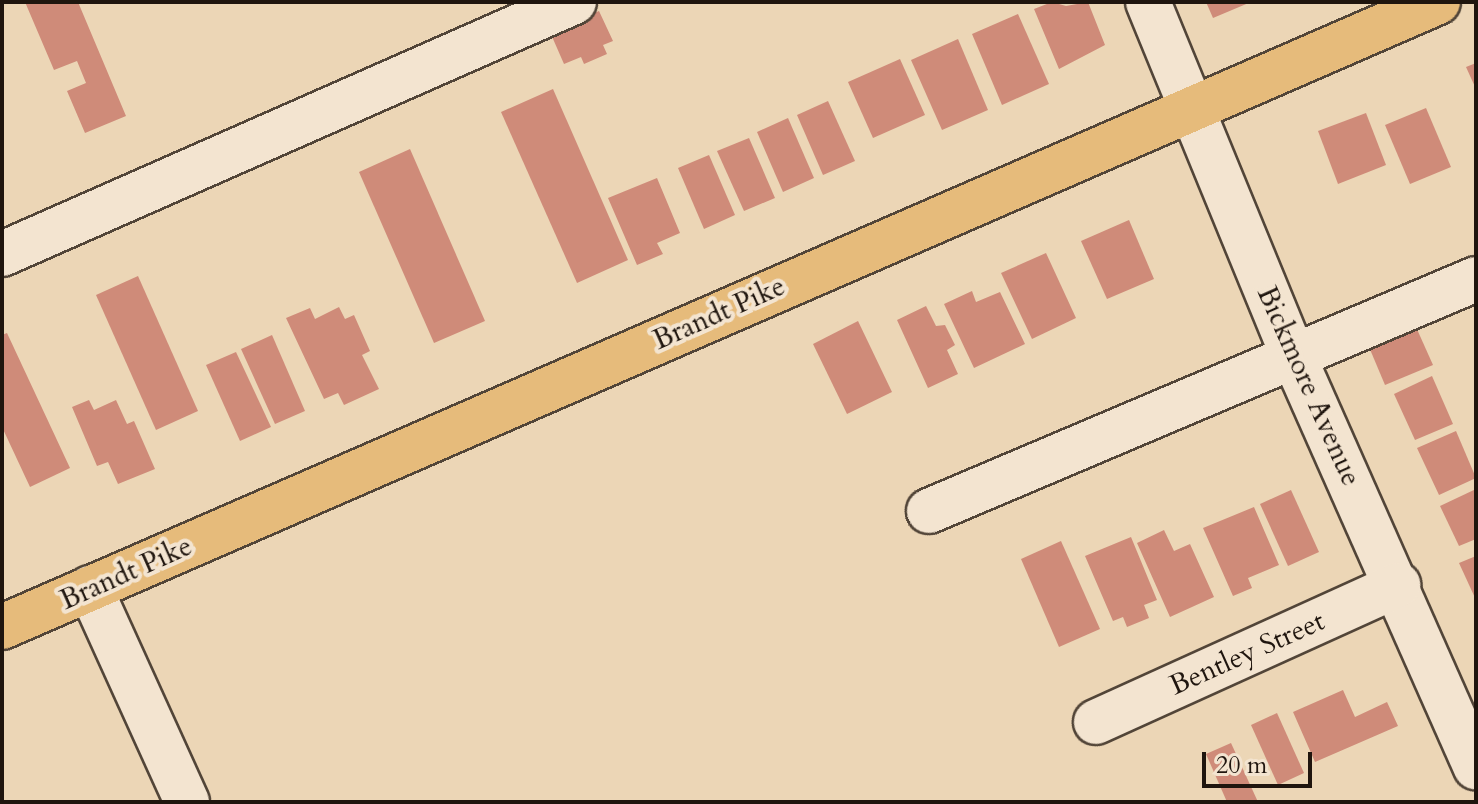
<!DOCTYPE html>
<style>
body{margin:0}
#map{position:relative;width:1478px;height:804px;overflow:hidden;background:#ecd6b6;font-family:Cardo,serif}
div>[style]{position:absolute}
.building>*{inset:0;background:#cf8b79}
.roads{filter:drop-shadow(2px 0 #524538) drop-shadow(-2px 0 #524538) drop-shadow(0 2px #524538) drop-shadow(0 -2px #524538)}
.minor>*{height:44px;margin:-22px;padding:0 22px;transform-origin:22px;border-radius:22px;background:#f3e4d0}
.major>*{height:44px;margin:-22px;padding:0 22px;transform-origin:22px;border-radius:22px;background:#e6bb7b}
span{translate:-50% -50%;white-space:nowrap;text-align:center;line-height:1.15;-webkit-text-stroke:8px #f3e4d0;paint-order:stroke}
.street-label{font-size:28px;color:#1f150e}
.frame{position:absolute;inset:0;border:4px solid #1f150e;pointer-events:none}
.scale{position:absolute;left:1202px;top:752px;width:110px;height:36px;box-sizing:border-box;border:4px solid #1f150e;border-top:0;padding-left:10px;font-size:24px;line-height:28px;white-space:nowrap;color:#1f150e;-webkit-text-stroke:6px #f3e4d0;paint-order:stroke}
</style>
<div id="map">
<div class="building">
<div style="clip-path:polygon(25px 2px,78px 2px,126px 116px,85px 133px,67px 91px,86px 83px,77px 61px,54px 70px)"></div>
<div style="clip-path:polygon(1052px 2px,1066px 6px,1088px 2px,1105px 45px,1059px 69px,1034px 9px)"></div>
<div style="clip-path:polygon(1206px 2px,1251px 2px,1213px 18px)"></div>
<div style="clip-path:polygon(599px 11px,613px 41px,603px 45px,607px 54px,584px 64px,581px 57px,564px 64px,550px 32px)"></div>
<div style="clip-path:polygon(1018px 14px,1049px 84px,1002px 105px,972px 34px)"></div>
<div style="clip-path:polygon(958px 39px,988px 110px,942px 130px,911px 60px)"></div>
<div style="clip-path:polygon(900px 59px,925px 115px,873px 138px,848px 82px)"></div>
<div style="clip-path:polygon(1476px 63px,1476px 89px,1466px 67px)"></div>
<div style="clip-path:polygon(553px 89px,628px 260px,577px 283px,501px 112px)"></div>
<div style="clip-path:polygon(828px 101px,855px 161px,823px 175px,797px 115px)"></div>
<div style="clip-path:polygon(1426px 108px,1451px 167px,1410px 184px,1385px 125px)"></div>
<div style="clip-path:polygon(1366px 113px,1386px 165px,1338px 184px,1318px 131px)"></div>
<div style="clip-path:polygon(788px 118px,814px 178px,783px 192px,757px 132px)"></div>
<div style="clip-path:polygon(749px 138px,775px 198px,744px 211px,717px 151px)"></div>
<div style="clip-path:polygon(410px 149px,485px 321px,434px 343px,359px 172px)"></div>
<div style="clip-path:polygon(709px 155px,735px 215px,704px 229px,678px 168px)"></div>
<div style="clip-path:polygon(657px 178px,680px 233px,657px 243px,663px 254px,637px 265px,608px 198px)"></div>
<div style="clip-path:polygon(1129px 220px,1154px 279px,1107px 299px,1081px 241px)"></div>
<div style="clip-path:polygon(1046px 253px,1076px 318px,1032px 339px,1001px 273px)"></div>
<div style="clip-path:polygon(138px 276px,198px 411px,156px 430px,96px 295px)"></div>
<div style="clip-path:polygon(972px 291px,976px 302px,1000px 292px,1025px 344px,974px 368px,944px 304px)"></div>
<div style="clip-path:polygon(926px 306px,936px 326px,945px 325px,955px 345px,947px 350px,958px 374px,928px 388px,897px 320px)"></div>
<div style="clip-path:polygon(339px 307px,345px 319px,354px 315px,370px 351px,362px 355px,379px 389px,344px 405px,338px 393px,324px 399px,286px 318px,310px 308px,315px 319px)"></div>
<div style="clip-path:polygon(858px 321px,892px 392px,847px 414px,813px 344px)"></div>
<div style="clip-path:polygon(1416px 327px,1433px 365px,1385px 385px,1369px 347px)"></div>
<div style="clip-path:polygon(7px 333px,70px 468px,30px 487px,2px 427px,2px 335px)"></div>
<div style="clip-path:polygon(272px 335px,305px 411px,275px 424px,241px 349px)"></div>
<div style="clip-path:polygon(236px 352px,271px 427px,240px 441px,206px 365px)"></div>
<div style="clip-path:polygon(1432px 376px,1453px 424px,1415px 440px,1394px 394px)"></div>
<div style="clip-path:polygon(89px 400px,94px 410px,116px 400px,127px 424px,134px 421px,155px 469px,118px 484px,108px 462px,97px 466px,72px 407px)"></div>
<div style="clip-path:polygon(1456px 431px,1476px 478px,1439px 495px,1417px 448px)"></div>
<div style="clip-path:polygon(1476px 489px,1476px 539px,1459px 546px,1440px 506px)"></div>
<div style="clip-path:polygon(1291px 490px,1319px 552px,1288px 566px,1260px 504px)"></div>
<div style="clip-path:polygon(1254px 507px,1279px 565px,1248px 578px,1252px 588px,1233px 596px,1203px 528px)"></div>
<div style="clip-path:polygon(1164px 530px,1174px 551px,1190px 544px,1214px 597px,1170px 617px,1137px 543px)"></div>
<div style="clip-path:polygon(1131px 537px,1157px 600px,1144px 605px,1149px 618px,1127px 627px,1123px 617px,1113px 621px,1085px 556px)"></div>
<div style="clip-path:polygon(1061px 541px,1100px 629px,1059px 647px,1021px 559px)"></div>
<div style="clip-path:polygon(1476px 556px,1476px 600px,1459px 563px)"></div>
<div style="clip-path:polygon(1343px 690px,1355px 717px,1387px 702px,1398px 726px,1315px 762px,1293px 712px)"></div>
<div style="clip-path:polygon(1277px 713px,1304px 773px,1278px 785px,1251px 725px)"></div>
<div style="clip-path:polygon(1231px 743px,1258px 802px,1227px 802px,1206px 754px)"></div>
</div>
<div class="roads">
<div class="minor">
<div style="left:1148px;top:2px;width:382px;rotate:67.7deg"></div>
<div style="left:1293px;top:355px;width:451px;rotate:66.1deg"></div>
<div style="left:2px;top:254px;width:625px;rotate:-23.78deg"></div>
<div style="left:929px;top:511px;width:594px;rotate:-22.98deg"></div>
<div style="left:90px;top:588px;width:235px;rotate:65.6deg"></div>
<div style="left:1096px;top:722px;width:332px;rotate:-24.4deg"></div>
</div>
<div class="major">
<div style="left:2px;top:627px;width:1566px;rotate:-23.52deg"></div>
</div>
</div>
<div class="street-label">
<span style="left:719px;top:313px;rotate:-24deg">Brandt Pike</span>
<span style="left:1309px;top:386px;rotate:66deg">Bickmore Avenue</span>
<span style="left:126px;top:573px;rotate:-24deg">Brandt Pike</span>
<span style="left:1247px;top:653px;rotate:-24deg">Bentley Street</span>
</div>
<div class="frame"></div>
<div class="scale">20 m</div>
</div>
